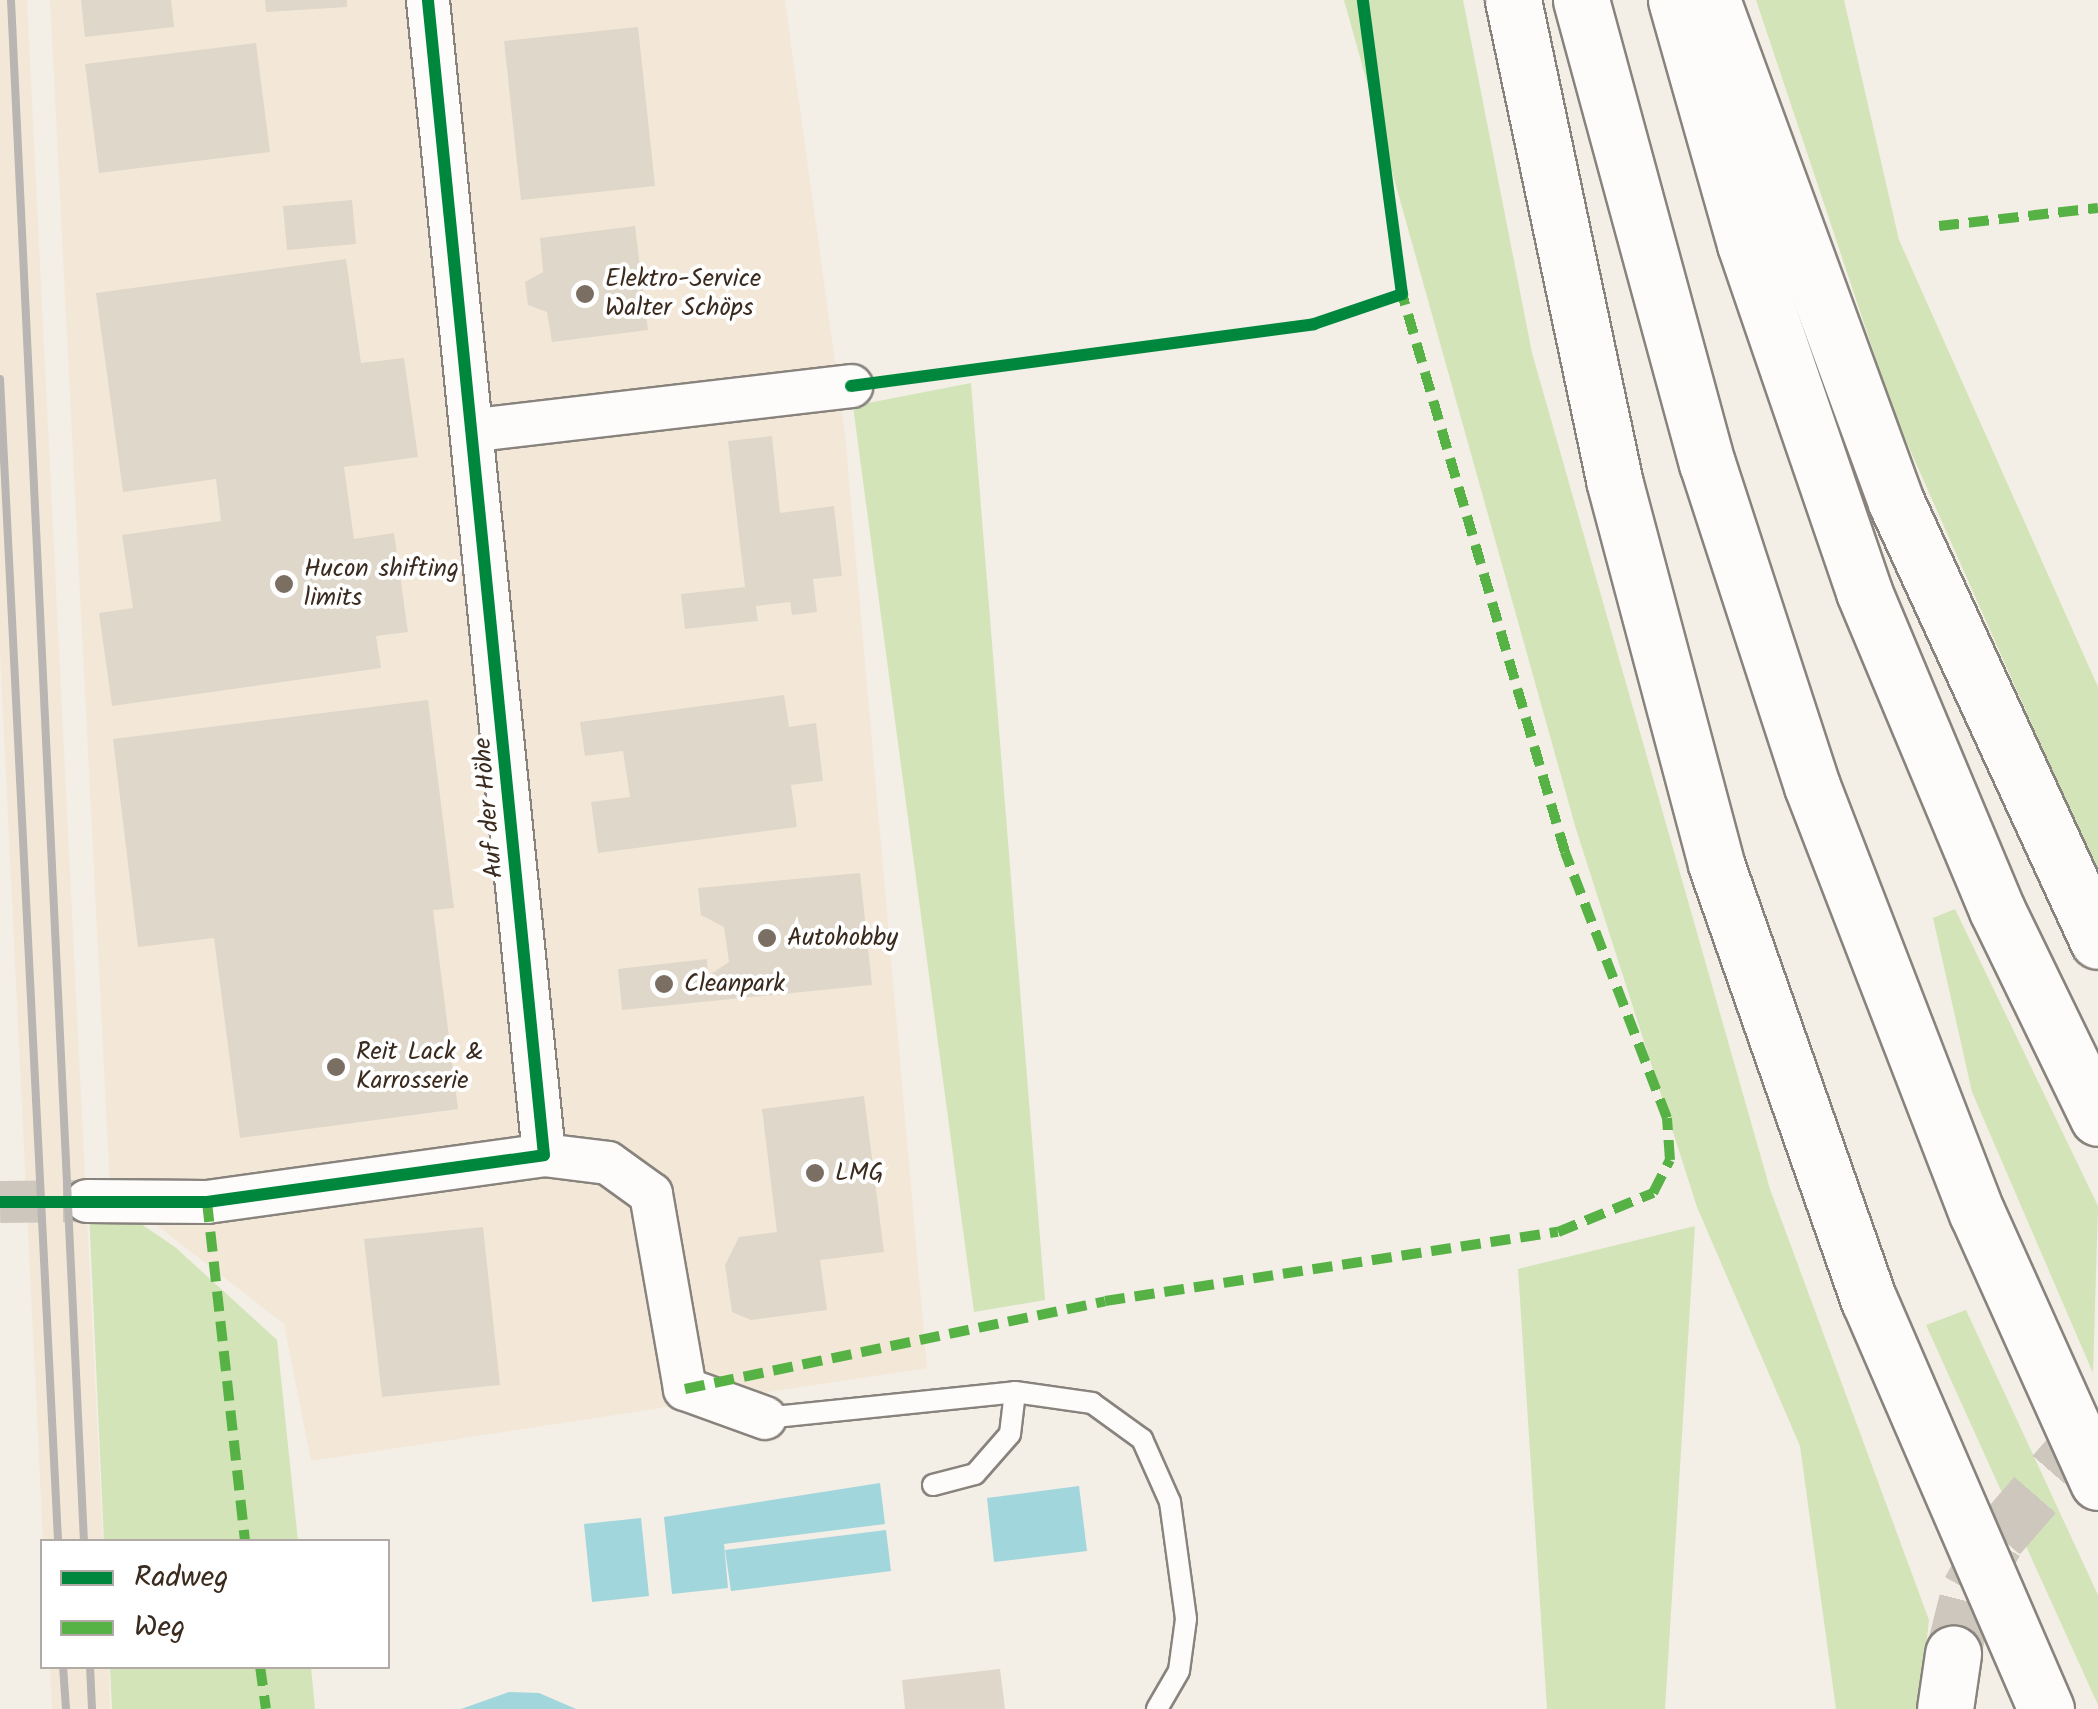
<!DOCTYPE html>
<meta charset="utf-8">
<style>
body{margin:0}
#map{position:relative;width:2098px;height:1709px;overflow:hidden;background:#f3eee6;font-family:Kalam,sans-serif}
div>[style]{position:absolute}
.built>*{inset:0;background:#f3e8d8}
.green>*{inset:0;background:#d3e4b9}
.water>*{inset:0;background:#a0d6dc}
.building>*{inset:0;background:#dfd7ca}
.minor-tunnel>*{height:42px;margin-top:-21px;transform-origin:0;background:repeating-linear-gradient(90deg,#cec7be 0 42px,transparent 0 63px)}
.trunk-tunnel>*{height:55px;margin-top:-27.5px;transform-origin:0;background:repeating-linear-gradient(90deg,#cec7be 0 55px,transparent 0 83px)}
.roads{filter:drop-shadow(2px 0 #89837d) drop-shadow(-2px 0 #89837d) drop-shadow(0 2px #89837d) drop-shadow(0 -2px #89837d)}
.service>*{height:20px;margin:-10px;padding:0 10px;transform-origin:10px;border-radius:10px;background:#fdfcfb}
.minor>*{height:42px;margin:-21px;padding:0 21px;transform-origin:21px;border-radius:21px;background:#fdfcfb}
.trunk>*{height:55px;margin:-27.5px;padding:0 27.5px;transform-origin:27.5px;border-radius:27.5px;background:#fdfcfb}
.rail>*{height:8px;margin:-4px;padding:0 4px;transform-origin:4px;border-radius:4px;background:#b8b5b2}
.quiet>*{height:10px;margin-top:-5px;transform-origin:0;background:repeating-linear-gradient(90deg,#57b245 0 20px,transparent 0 30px)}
.cycleway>*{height:12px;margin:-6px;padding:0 6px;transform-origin:6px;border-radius:6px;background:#00873e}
.dots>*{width:28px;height:28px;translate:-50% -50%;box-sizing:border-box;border:5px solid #fff;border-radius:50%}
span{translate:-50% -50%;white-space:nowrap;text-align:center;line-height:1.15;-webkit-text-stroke:8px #fff;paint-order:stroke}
.poi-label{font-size:25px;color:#3b2a1e}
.left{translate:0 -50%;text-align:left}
.street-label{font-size:25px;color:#3b2a1e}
.legend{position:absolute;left:40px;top:1539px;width:350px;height:130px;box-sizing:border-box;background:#fff;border:2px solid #b1aaa5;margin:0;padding:12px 18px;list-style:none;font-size:30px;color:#3b2a1e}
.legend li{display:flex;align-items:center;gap:20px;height:50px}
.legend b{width:50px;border:2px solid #b1aaa5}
</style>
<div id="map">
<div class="built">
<div style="clip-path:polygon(0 0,27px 0,103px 1541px,43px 1541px,0 654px)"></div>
<div style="clip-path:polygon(50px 0,785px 0,845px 434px,927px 1368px,311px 1461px,284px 1324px,110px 1189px)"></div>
<div style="clip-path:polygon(50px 1667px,109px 1667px,110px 1709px,52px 1709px)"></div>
</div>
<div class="green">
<div style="clip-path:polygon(1344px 0,1463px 0,1532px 353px,1770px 1189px,1929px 1620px,1919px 1709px,1836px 1709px,1800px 1446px,1697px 1207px,1576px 829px)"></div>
<div style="clip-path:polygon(1756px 0,1844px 0,1899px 240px,2098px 687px,2098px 873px,1895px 416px)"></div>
<div style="clip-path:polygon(971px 383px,1045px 1300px,974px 1312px,853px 406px)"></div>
<div style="clip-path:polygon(1955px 909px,2098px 1206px,2093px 1373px,1972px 1092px,1933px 918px)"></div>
<div style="clip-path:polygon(88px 1188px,175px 1247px,277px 1340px,298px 1541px,104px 1541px)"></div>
<div style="clip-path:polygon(1695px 1226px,1665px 1709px,1547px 1709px,1518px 1269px)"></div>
<div style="clip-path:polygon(1966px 1310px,2098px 1595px,2098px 1705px,1926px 1325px)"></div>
<div style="clip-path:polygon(110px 1667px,311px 1667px,315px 1709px,112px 1709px)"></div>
</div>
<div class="water">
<div style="clip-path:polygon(880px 1483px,885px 1524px,724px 1544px,728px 1588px,672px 1594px,664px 1517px)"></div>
<div style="clip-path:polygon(1079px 1486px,1087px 1551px,994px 1562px,987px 1498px)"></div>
<div style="clip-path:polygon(641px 1518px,649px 1596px,592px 1602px,584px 1524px)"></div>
<div style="clip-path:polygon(886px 1530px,891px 1571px,731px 1591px,725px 1550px)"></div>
<div style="clip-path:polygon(509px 1692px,539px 1693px,576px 1709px,461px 1709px)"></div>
</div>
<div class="building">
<div style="clip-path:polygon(81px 0,171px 0,174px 27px,85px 37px)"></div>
<div style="clip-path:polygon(265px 0,347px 0,347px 7px,266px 12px)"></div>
<div style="clip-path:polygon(638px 27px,655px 186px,521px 200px,504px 41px)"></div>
<div style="clip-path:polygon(256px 43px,270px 152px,99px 173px,85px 64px)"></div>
<div style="clip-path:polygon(352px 200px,356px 244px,287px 250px,283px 206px)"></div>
<div style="clip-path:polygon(635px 226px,648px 330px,552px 342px,547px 312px,528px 305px,525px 282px,543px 272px,540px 238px)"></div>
<div style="clip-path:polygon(346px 259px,361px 363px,404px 358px,418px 457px,344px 467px,354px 539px,394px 533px,408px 632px,376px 636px,381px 668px,112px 706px,99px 613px,133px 608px,122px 535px,221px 521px,216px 479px,123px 492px,96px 293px)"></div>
<div style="clip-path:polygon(772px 436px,780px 513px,834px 506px,842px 576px,813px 579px,817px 612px,792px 615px,790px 602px,756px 606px,758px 621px,685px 629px,681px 594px,745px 587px,728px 441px)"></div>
<div style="clip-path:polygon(784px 695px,789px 727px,816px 723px,823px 781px,791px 785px,797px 827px,598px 853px,591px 802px,630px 797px,623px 751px,585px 756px,580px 722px)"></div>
<div style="clip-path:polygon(428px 700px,454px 908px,433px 910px,458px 1109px,240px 1138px,214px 938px,138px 947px,113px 739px)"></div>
<div style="clip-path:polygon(860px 873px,872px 985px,622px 1010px,618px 969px,707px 959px,708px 976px,729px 962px,724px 927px,701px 915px,698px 888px)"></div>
<div style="clip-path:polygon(864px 1096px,884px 1252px,820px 1260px,827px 1310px,751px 1320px,732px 1312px,725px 1265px,739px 1237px,777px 1232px,762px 1109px)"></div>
<div style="clip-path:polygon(483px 1227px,500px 1385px,382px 1397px,364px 1239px)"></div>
<div style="clip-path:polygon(1000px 1669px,1005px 1709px,905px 1709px,902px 1680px)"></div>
</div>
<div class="minor-tunnel">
<div style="left:0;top:1202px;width:87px;rotate:-0.7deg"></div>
</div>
<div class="trunk-tunnel">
<div style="left:1953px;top:1654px;width:66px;rotate:-76deg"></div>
<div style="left:1969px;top:1590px;width:62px;rotate:-60.9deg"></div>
<div style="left:1999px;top:1536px;width:151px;rotate:-49deg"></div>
</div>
<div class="roads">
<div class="service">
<div style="left:765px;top:1418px;width:251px;rotate:-5.9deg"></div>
<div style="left:1015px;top:1392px;width:78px;rotate:8.1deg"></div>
<div style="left:1092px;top:1403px;width:62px;rotate:35.8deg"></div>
<div style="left:1142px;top:1439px;width:69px;rotate:66deg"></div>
<div style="left:1170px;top:1502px;width:118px;rotate:82.2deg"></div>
<div style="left:1186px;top:1619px;width:52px;rotate:97.7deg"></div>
<div style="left:1179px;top:1671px;width:44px;rotate:120.1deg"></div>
<div style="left:933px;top:1485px;width:43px;rotate:-14.7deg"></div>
<div style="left:975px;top:1474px;width:53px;rotate:-48.8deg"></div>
<div style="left:1010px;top:1434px;width:42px;rotate:-83.2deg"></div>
</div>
<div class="minor">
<div style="left:477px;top:430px;width:377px;rotate:-6.7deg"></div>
<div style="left:544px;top:1155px;width:64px;rotate:7.1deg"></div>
<div style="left:608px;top:1163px;width:53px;rotate:35.8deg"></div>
<div style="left:651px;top:1194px;width:198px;rotate:80.1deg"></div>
<div style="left:685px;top:1389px;width:85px;rotate:19.9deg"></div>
<div style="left:87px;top:1201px;width:120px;rotate:0.5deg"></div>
<div style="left:207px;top:1202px;width:340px;rotate:-7.9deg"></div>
<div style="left:544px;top:1155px;width:1161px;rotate:-95.74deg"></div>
</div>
<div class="trunk">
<div style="left:1513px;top:0;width:491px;rotate:78.1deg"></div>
<div style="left:1614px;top:480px;width:397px;rotate:75.1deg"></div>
<div style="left:1716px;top:864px;width:462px;rotate:70.7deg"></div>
<div style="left:1869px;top:1300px;width:446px;rotate:66.6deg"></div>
<div style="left:1581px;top:0;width:480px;rotate:74.8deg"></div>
<div style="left:1707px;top:463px;width:340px;rotate:72deg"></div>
<div style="left:1812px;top:786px;width:458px;rotate:68.9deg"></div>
<div style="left:1977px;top:1213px;width:295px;rotate:65.8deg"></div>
<div style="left:1676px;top:0;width:254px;rotate:74.2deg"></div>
<div style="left:1745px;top:244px;width:368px;rotate:71.1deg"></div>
<div style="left:1864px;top:592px;width:345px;rotate:67.3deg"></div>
<div style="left:1997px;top:910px;width:231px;rotate:64.1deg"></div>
<div style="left:1712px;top:0;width:535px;rotate:69.87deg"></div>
<div style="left:1896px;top:502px;width:483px;rotate:65.3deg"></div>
<div style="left:1945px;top:1709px;width:56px;rotate:-81.7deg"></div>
</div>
</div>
<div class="rail">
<div style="left:11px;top:0;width:1544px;rotate:87.29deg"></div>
<div style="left:0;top:379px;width:1164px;rotate:87.14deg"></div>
<div style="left:63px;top:1666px;width:43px;rotate:86deg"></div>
<div style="left:90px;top:1666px;width:43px;rotate:87.3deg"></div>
</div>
<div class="quiet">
<div style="left:1939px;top:226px;width:160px;rotate:-6.5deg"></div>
<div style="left:207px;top:1202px;width:342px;rotate:83.6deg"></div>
<div style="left:685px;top:1389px;width:429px;rotate:-11.8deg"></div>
<div style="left:1105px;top:1301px;width:458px;rotate:-8.7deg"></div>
<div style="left:1558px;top:1232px;width:103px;rotate:-22.3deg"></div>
<div style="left:1653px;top:1193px;width:37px;rotate:-63deg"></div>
<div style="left:1670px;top:1160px;width:42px;rotate:-94.1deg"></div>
<div style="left:1667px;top:1118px;width:285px;rotate:-111deg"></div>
<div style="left:1565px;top:852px;width:581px;rotate:-106.28deg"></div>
<div style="left:260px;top:1666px;width:43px;rotate:82.1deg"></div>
</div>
<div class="cycleway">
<div style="left:851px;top:386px;width:467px;rotate:-7.6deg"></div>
<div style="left:1314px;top:324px;width:93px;rotate:-18.8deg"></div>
<div style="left:1402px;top:294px;width:297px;rotate:-97.6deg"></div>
<div style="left:0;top:1202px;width:207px"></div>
<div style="left:207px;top:1202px;width:340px;rotate:-7.9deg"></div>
<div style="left:544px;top:1155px;width:1161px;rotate:-95.74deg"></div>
</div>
<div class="dots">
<div style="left:585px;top:294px;background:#7b6f64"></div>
<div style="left:284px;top:584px;background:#7b6f64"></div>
<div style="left:767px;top:938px;background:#7b6f64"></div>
<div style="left:664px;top:984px;background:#7b6f64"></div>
<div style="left:336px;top:1067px;background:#7b6f64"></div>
<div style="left:815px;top:1173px;background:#7b6f64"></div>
</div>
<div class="poi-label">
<span class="left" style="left:605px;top:294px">Elektro-Service<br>Walter Schöps</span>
<span class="left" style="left:304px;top:584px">Hucon shifting<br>limits</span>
<span class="left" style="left:787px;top:938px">Autohobby</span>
<span class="left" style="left:684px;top:984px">Cleanpark</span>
<span class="left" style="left:356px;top:1067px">Reit Lack &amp;<br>Karrosserie</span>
<span class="left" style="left:835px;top:1173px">LMG</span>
</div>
<div class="street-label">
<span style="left:489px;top:808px;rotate:-95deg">Auf der Höhe</span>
</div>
<ul class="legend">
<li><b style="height:12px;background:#00873e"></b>Radweg</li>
<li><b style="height:12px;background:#57b245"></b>Weg</li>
</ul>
</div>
